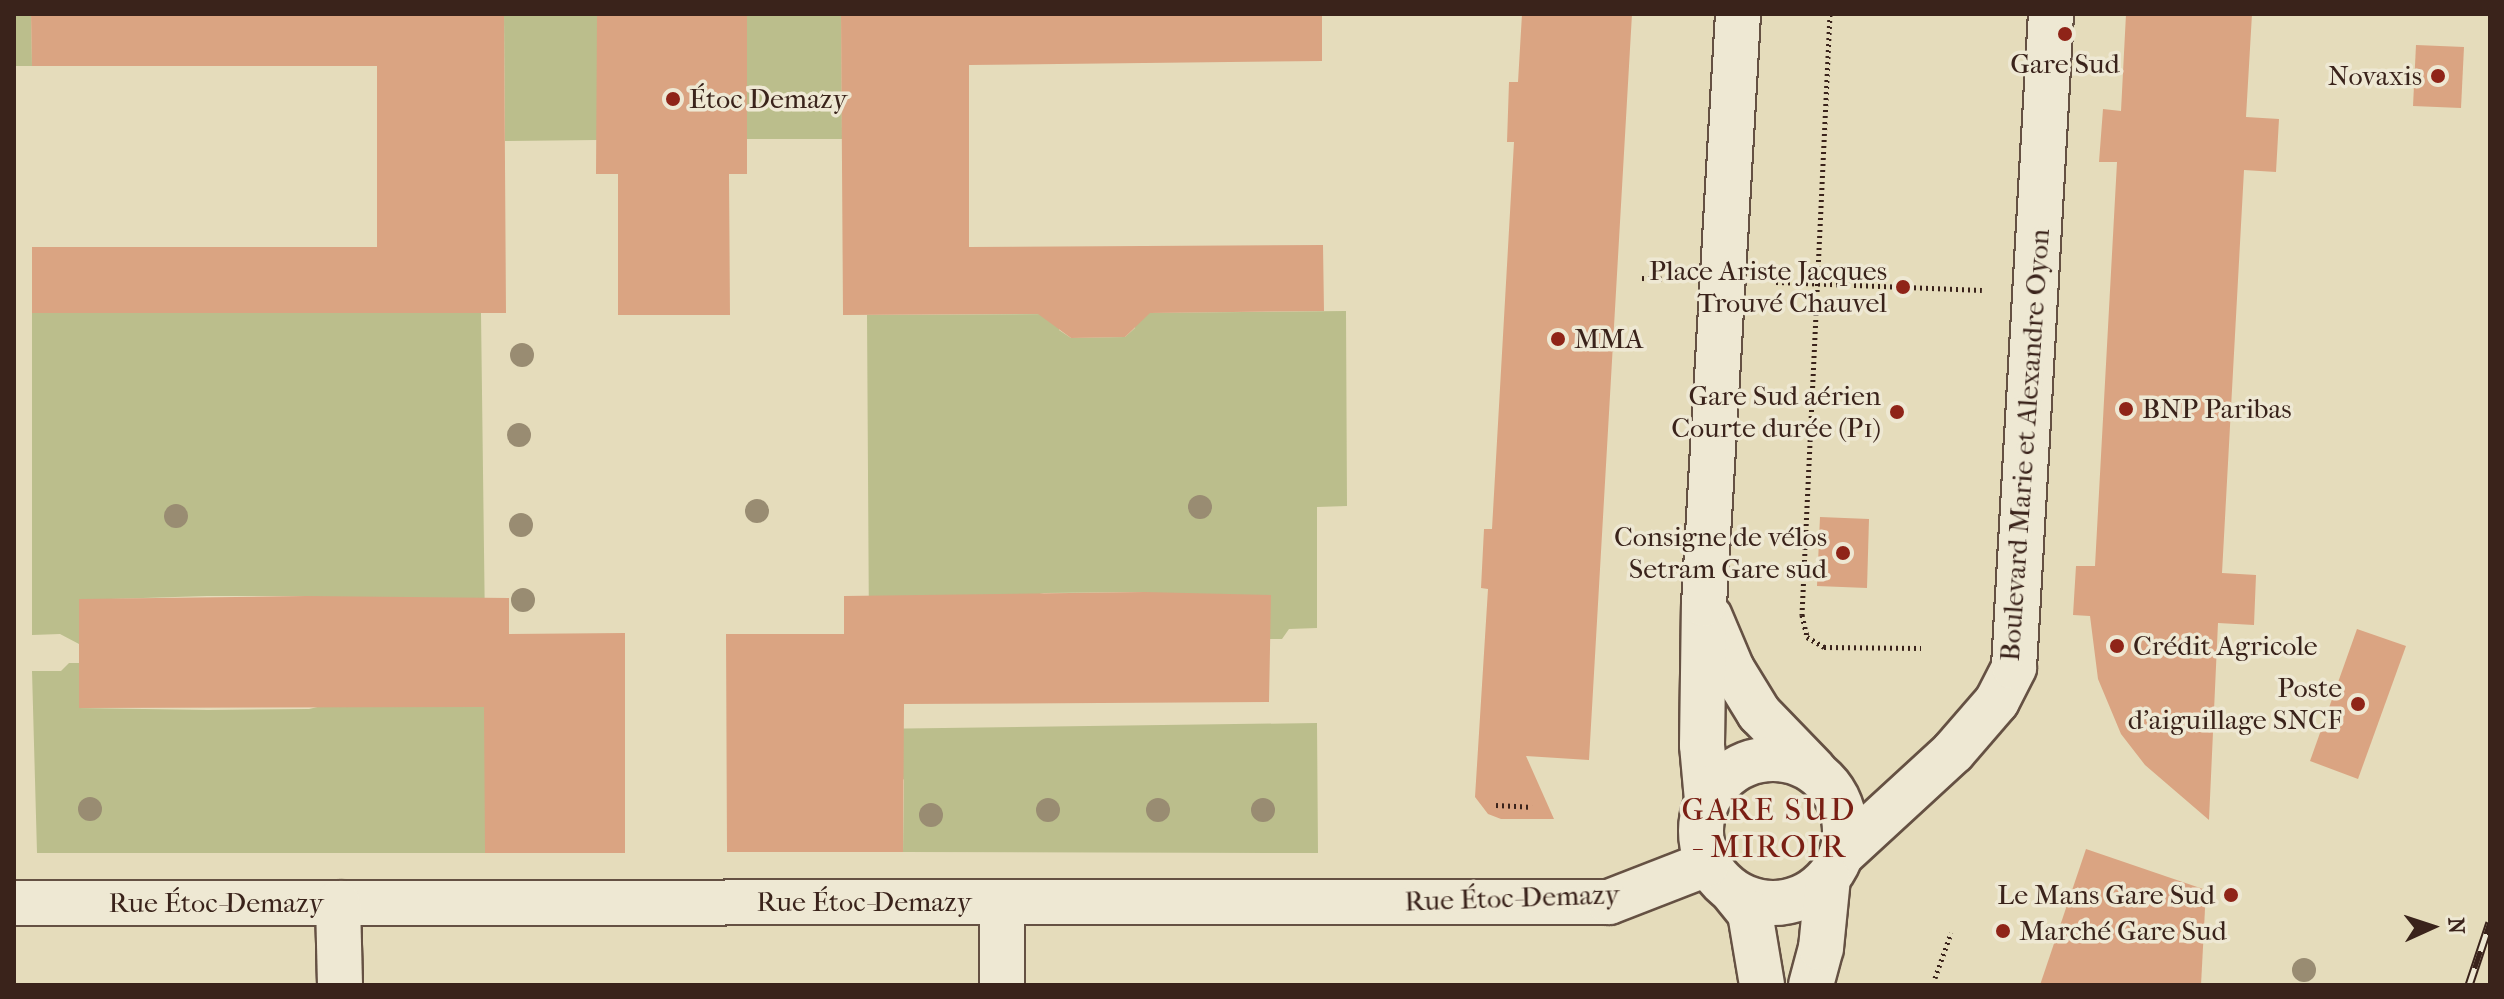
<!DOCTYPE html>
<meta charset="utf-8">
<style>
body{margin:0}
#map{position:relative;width:2504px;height:999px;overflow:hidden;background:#e5dcbb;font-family:"IM FELL French Canon",serif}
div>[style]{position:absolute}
.green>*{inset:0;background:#bbbe8c}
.building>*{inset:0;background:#daa482}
.path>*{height:5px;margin-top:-2.5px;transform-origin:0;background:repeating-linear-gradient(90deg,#3a231b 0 2px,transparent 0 6px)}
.roads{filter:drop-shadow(2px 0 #655143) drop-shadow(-2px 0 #655143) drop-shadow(0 2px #655143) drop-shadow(0 -2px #655143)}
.street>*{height:44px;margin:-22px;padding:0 22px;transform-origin:22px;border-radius:22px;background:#eee8d3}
.street>.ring{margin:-22px;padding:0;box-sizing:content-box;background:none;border:44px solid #eee8d3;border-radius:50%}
.rail>*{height:9px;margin-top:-4.5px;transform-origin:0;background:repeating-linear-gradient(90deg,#eee8d3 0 18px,#3a231b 0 36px);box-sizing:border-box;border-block:2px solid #3a231b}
.trees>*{width:24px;height:24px;margin:-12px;border-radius:50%;background:#998c72}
.dots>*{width:22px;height:22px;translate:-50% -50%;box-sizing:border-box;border:4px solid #eee8d3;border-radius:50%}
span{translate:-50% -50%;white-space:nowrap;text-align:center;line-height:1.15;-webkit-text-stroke:7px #eee8d3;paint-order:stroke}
.poi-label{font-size:28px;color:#3a231b}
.right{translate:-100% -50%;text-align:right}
.left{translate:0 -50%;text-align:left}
.street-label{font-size:28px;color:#3a231b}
.quarter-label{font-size:32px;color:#7a1f14;letter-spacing:2px}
.frame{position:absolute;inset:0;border:16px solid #3a231b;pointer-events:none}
.north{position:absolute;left:2392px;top:887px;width:80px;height:80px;-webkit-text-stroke:6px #eee8d3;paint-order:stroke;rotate:87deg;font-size:22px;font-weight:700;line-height:32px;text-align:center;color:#3a231b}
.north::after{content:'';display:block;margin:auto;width:28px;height:36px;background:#3a231b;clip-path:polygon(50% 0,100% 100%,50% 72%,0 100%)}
</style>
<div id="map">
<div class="green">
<div style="clip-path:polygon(14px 14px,31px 14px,32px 66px,14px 66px)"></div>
<div style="clip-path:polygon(504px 14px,597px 14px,597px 140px,505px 141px)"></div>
<div style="clip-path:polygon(747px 14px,841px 14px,842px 139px,747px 139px)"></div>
<div style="clip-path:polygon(1346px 311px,1347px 506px,1317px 507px,1317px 628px,1289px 629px,1282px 639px,1270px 639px,1143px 592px,1044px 593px,869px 634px,867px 315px,1059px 314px,1059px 330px,1071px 338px,1125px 337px,1135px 328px,1134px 313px)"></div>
<div style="clip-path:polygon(32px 313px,481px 313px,485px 629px,305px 596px,207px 596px,79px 600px,79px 644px,60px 634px,32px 635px)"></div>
<div style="clip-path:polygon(69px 663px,79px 663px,79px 708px,208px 710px,309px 709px,485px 667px,485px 853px,37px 853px,32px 671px,61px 671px)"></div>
<div style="clip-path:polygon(1317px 723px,1318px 853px,903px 852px,904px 780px,869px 729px)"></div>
</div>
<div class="building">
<div style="clip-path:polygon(31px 14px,504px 14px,506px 313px,32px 313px,32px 247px,377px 247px,377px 66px,32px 66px)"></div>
<div style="clip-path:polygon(597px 14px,747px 14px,747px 174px,729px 174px,730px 315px,618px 315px,618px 174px,596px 174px)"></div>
<div style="clip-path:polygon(841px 14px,1322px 14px,1322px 61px,969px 65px,969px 247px,1323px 245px,1324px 311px,1150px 313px,1125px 337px,1071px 338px,1038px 314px,843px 315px)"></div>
<div style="clip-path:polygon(1522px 14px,1632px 14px,1589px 760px,1526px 756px,1554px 819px,1501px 819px,1488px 814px,1475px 797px,1488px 589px,1481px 588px,1484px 529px,1492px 529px,1514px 142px,1507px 142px,1509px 82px,1518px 82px)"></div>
<div style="clip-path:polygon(2126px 14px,2252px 14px,2246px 117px,2279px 119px,2276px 172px,2244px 170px,2222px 573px,2256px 575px,2254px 625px,2218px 623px,2209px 820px,2145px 765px,2121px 734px,2098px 679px,2090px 616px,2073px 615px,2076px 566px,2095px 566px,2117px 162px,2099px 162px,2103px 109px,2121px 111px)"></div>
<div style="clip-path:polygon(2416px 45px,2464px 47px,2461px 108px,2413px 106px)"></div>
<div style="clip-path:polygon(1820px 517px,1869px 519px,1867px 588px,1817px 586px)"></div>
<div style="clip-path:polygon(1144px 592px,1271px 595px,1269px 702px,904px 704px,903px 852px,727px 852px,726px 634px,844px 634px,844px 596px)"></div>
<div style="clip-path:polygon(306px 596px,509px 598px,509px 634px,625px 633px,625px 853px,485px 853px,484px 707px,79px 708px,79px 599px)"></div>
<div style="clip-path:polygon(2357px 629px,2406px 646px,2358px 779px,2310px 761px)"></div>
<div style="clip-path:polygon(2086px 849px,2206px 890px,2201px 985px,2040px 985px)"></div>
</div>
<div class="path">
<div style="left:1830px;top:14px;width:602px;rotate:92.67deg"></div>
<div style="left:1802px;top:615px;width:23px;rotate:77deg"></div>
<div style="left:1807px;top:637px;width:20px;rotate:30deg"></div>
<div style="left:1824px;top:647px;width:97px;rotate:0.6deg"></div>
<div style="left:1642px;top:278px;width:28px;rotate:2deg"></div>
<div style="left:1776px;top:282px;width:206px;rotate:2.2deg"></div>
<div style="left:1496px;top:805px;width:36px;rotate:3deg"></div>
<div style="left:1935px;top:978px;width:48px;rotate:-70.4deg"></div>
</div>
<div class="roads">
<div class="street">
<div style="left:1710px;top:617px;width:56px;rotate:67.1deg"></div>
<div style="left:1732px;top:669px;width:52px;rotate:58.5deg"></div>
<div style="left:1759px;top:713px;width:79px;rotate:46deg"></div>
<div class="ring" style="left:1701px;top:759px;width:100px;height:100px"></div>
<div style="left:1707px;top:800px;width:55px;rotate:-95.2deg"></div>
<div style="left:1702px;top:745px;width:141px;rotate:-89.2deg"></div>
<div style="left:1704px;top:604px;width:591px;rotate:-86.7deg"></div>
<div style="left:1841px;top:855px;width:152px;rotate:-42.6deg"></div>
<div style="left:1953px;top:752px;width:67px;rotate:-49.2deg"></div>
<div style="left:1997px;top:701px;width:38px;rotate:-63deg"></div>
<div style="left:2014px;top:667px;width:654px;rotate:-86.76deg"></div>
<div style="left:1732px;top:891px;width:28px;rotate:51deg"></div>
<div style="left:1750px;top:913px;width:73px;rotate:80.5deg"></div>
<div style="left:1002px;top:902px;width:83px;rotate:90deg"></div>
<div style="left:14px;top:903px;width:1595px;rotate:-0.04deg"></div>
<div style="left:1609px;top:902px;width:105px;rotate:-21.2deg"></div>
<div style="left:338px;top:903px;width:82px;rotate:88.6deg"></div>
<div style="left:1811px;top:985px;width:38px;rotate:-75deg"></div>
<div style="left:1821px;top:948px;width:70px;rotate:-84.3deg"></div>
</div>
</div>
<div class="rail">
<div style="left:2469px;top:985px;width:66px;rotate:-71.6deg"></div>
</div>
<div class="trees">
<div style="left:522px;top:355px"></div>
<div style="left:519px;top:435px"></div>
<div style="left:1200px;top:507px"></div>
<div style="left:757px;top:511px"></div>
<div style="left:176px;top:516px"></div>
<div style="left:521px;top:525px"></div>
<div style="left:523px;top:600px"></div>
<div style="left:90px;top:809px"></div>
<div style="left:1048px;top:810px"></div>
<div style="left:1158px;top:810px"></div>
<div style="left:1263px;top:810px"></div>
<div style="left:931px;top:815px"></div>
<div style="left:2304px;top:970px"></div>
</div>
<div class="dots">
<div style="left:2065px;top:34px;background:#8f2418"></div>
<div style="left:2438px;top:76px;background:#8f2418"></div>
<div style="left:673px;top:99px;background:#8f2418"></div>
<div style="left:1903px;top:287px;background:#8f2418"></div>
<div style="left:1558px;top:339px;background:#8f2418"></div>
<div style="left:2126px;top:409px;background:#8f2418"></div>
<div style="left:1897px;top:412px;background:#8f2418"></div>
<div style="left:1843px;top:553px;background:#8f2418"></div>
<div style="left:2117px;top:646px;background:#8f2418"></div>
<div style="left:2358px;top:704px;background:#8f2418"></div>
<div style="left:2231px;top:895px;background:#8f2418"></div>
<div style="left:2003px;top:931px;background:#8f2418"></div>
</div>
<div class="poi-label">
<span style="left:2065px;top:64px">Gare Sud</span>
<span class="right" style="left:2422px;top:76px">Novaxis</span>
<span class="left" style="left:689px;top:99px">Étoc Demazy</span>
<span class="right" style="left:1887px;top:287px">Place Ariste Jacques<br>Trouvé Chauvel</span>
<span class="left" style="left:1574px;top:339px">MMA</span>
<span class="right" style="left:1881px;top:412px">Gare Sud aérien<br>Courte durée (P1)</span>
<span class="left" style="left:2142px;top:409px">BNP Paribas</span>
<span class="right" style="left:1827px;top:553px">Consigne de vélos<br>Setram Gare sud</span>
<span class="left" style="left:2133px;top:646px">Crédit Agricole</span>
<span class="right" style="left:2342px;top:704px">Poste<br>d'aiguillage SNCF</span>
<span class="right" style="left:2215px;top:895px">Le Mans Gare Sud</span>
<span class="left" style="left:2019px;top:931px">Marché Gare Sud</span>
</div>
<div class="street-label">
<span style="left:2025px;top:445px;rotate:-86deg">Boulevard Marie et Alexandre Oyon</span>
<span style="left:1512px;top:898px;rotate:-2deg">Rue Étoc-Demazy</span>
<span style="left:864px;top:902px">Rue Étoc-Demazy</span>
<span style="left:216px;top:903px">Rue Étoc-Demazy</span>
</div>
<div class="quarter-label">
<span style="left:1769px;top:829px">GARE SUD<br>- MIROIR</span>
</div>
<div class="frame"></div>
<div class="north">N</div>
</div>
